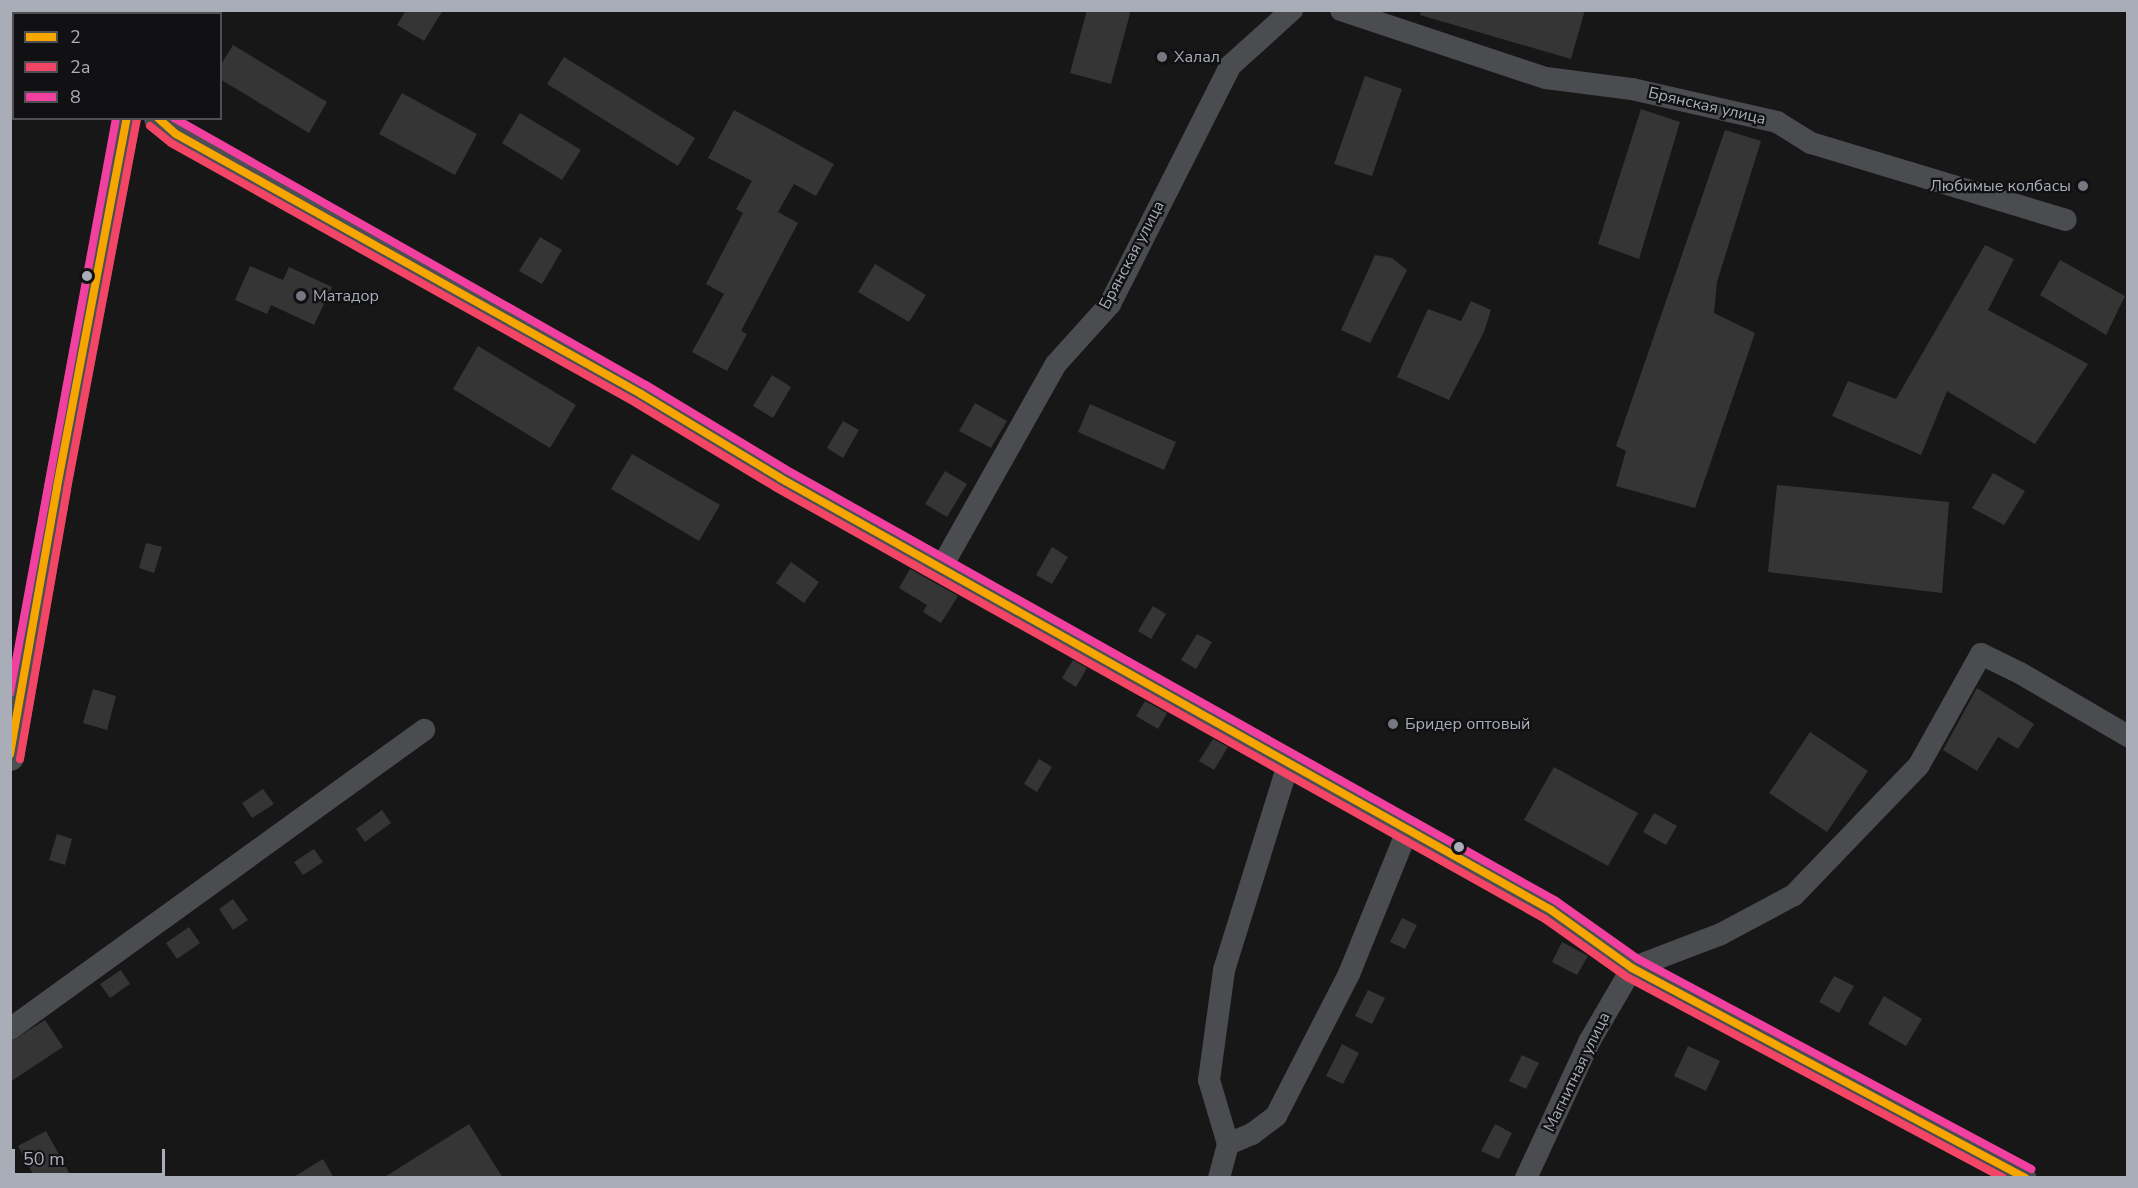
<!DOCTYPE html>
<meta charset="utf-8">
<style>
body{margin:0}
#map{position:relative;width:2138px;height:1188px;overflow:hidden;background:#171717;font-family:"Nunito Sans",sans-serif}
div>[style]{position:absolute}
.building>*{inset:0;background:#353536}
.minor>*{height:22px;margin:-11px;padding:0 11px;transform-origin:11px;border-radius:11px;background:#4b4c50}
.major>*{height:27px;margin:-13.5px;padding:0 13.5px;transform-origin:13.5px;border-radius:13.5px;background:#4d4f52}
.bus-1>*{height:8px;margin:-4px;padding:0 4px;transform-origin:4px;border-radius:4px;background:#f7a600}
.bus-2>*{height:8px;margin:-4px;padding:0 4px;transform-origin:4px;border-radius:4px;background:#f34667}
.bus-3>*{height:8px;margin:-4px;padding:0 4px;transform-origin:4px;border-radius:4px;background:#f240a1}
.dots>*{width:16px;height:16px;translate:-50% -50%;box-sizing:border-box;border:3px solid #111113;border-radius:50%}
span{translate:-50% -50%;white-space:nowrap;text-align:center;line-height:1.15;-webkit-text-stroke:4.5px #111113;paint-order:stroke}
.poi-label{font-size:16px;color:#a8adb8}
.left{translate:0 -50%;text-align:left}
.right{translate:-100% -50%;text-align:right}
.street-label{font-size:16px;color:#a8adb8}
.frame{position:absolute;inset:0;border:12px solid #a8adb8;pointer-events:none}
.legend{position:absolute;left:12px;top:12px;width:210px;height:108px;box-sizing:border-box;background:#111113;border:2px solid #4d4f55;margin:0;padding:8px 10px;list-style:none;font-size:18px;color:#a8adb8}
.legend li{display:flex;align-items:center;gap:12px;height:30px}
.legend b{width:30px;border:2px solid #4d4f55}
.scale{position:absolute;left:12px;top:1149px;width:153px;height:27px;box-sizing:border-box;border:3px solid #a8adb8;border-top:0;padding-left:8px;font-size:18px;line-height:21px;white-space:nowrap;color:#a8adb8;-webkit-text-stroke:4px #111113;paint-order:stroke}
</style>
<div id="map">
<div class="building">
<div style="clip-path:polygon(406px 10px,443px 10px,424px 41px,397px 25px)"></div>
<div style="clip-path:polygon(1087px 10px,1131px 10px,1111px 84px,1070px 73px)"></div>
<div style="clip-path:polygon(1421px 10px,1585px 10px,1571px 59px,1420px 15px)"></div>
<div style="clip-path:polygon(233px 45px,327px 102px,309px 133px,220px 79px,220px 66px)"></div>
<div style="clip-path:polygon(564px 57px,695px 138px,678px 166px,547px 84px)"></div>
<div style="clip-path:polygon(1365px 76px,1402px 89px,1372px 176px,1334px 164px)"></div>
<div style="clip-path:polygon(402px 93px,477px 134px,455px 175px,379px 134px)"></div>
<div style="clip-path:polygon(1641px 109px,1680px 122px,1639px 259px,1598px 244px)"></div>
<div style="clip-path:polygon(734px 110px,834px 164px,816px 196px,794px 184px,778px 212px,798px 223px,741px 331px,747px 334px,727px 371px,692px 352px,724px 294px,706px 284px,743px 213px,736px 209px,752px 181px,708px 158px)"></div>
<div style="clip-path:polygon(520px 113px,581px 150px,562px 180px,502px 143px)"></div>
<div style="clip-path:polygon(1725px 130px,1761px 141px,1717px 282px,1714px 313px,1755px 333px,1695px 508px,1616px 486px,1626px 451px,1616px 446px)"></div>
<div style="clip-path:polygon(540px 237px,562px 250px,542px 284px,519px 271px)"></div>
<div style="clip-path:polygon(1985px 245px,2014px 259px,1988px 310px,2088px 364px,2035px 444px,1947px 391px,1921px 455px,1832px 416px,1848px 381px,1896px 399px)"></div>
<div style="clip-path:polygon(1375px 255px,1392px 258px,1407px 270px,1370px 343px,1341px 330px)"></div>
<div style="clip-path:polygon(2060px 260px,2125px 296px,2106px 335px,2040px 295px)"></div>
<div style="clip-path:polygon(875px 264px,926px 295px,909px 322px,858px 292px)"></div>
<div style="clip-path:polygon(250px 266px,283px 280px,289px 267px,332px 287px,314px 325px,271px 305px,267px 314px,235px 300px)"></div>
<div style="clip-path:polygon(1471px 301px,1491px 310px,1484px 332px,1449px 400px,1397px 377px,1428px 309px,1461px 321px)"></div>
<div style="clip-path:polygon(478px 346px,576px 405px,550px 448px,453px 389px)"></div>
<div style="clip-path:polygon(772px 375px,791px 387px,773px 418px,753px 406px)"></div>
<div style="clip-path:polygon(975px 403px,1007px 421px,991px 448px,959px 431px)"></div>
<div style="clip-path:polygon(1090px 404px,1176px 442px,1164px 470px,1078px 432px)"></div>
<div style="clip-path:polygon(843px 421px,859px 430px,843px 458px,827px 448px)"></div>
<div style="clip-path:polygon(632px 454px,720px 505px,699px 541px,611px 489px)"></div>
<div style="clip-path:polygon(945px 471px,967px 484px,947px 517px,925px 504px)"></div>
<div style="clip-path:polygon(1993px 473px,2025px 491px,2004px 525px,1972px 508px)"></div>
<div style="clip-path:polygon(1777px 485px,1949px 502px,1942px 593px,1768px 572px)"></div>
<div style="clip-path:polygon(146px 543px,162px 547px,154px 573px,139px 568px)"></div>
<div style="clip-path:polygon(1052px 547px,1068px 557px,1052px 584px,1036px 575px)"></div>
<div style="clip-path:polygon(791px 562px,819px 582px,804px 603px,776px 583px)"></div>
<div style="clip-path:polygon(910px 569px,958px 596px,941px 623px,923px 612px,927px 605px,899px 588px)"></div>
<div style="clip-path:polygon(1153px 606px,1166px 614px,1151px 639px,1138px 631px)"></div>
<div style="clip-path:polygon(1197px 634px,1212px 642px,1196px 669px,1181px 660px)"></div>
<div style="clip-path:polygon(1073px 660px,1087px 668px,1076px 687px,1062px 678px)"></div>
<div style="clip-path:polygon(1977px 688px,2034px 724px,2018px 749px,1998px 737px,1977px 771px,1943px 750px)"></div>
<div style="clip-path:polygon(93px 689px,116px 696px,107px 730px,83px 723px)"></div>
<div style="clip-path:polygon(1145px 701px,1167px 713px,1158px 729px,1136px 716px)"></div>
<div style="clip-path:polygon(1810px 732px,1868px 771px,1827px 832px,1769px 793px)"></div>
<div style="clip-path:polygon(1213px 739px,1228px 747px,1214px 770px,1199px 761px)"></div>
<div style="clip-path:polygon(1039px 759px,1052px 767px,1037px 792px,1024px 784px)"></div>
<div style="clip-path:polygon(1554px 767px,1638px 813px,1608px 866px,1524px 820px)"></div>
<div style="clip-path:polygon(263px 789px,274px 804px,252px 818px,242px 803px)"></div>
<div style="clip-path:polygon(382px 810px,391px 823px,365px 842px,356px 829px)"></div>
<div style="clip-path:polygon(1654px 813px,1677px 826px,1666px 845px,1643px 832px)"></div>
<div style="clip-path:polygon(57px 834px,72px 839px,65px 865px,49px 860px)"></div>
<div style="clip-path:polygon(314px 849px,323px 862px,303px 875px,294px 862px)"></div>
<div style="clip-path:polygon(233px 899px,248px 920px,233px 930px,219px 909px)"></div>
<div style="clip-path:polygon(1402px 918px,1417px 925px,1405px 949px,1390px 942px)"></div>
<div style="clip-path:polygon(189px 927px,200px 943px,177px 959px,166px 943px)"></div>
<div style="clip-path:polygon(1562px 942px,1588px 956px,1577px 975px,1552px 962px)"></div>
<div style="clip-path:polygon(121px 970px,130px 984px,110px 998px,100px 984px)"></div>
<div style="clip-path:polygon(1834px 976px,1854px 986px,1839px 1013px,1819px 1002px)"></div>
<div style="clip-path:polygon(1368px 990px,1385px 998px,1372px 1024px,1355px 1016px)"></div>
<div style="clip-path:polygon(1884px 996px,1922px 1019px,1906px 1046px,1868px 1024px)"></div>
<div style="clip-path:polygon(45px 1020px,63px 1047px,10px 1082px,10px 1042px)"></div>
<div style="clip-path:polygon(1342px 1044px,1359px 1053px,1343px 1084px,1326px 1076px)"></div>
<div style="clip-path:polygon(1688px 1046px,1720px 1061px,1706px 1091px,1674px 1076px)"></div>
<div style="clip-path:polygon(1522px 1055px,1539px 1063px,1526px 1089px,1509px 1081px)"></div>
<div style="clip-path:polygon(469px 1124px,503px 1178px,383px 1178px)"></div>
<div style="clip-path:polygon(1495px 1124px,1512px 1133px,1499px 1159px,1481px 1151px)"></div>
<div style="clip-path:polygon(46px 1131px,72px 1178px,35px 1178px,18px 1146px)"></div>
<div style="clip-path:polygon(323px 1159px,334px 1178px,292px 1178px)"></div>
</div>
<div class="minor">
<div style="left:1341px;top:10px;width:216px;rotate:18.4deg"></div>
<div style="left:1546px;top:78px;width:87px;rotate:7.3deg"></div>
<div style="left:1632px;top:89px;width:149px;rotate:12.8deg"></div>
<div style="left:1777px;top:122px;width:40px;rotate:32deg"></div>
<div style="left:1811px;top:143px;width:266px;rotate:16.8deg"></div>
<div style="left:941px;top:568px;width:234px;rotate:-60.6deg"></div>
<div style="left:1056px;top:364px;width:81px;rotate:-48deg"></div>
<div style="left:1110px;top:304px;width:267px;rotate:-63.2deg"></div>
<div style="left:1230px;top:66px;width:84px;rotate:-42.1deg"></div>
<div style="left:1632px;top:968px;width:95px;rotate:-20.9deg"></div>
<div style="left:1721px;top:934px;width:83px;rotate:-28.1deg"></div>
<div style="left:1794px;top:895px;width:180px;rotate:-46.1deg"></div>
<div style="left:1919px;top:765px;width:127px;rotate:-60.8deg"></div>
<div style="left:1981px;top:654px;width:43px;rotate:26deg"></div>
<div style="left:2020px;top:673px;width:125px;rotate:30.3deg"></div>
<div style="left:1632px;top:968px;width:446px;rotate:28.1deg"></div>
<div style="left:10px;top:1029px;width:511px;rotate:-35.84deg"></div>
<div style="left:1228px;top:1144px;width:26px;rotate:-23deg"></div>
<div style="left:1252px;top:1134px;width:30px;rotate:-37deg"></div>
<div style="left:1276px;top:1116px;width:160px;rotate:-62.8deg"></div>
<div style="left:1349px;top:974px;width:157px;rotate:-67.9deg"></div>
<div style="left:1219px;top:1178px;width:35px;rotate:-75deg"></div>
<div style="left:1228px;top:1144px;width:67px;rotate:-106.5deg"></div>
<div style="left:1209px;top:1080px;width:111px;rotate:-82.2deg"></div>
<div style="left:1224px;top:970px;width:219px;rotate:-72.7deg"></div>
<div style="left:1526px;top:1178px;width:150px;rotate:-65.1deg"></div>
<div style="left:1589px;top:1042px;width:86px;rotate:-59.8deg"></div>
</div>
<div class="major">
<div style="left:147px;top:14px;width:4px;rotate:-76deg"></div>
<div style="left:10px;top:29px;width:4px;rotate:27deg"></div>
<div style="left:157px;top:118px;width:25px;rotate:40deg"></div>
<div style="left:176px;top:134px;width:533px;rotate:29.21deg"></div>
<div style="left:641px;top:394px;width:162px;rotate:31.1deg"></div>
<div style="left:780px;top:478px;width:884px;rotate:29.26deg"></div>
<div style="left:1551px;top:910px;width:100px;rotate:35.6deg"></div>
<div style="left:10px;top:757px;width:274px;rotate:-80.1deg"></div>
<div style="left:57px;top:487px;width:376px;rotate:-79.3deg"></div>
</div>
<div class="bus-1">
<div style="left:158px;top:118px;width:24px;rotate:42deg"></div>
<div style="left:176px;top:134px;width:533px;rotate:29.21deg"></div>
<div style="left:641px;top:394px;width:162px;rotate:31.1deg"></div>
<div style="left:780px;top:478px;width:884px;rotate:29.26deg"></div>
<div style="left:1551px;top:910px;width:100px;rotate:35.6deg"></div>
<div style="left:1632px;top:968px;width:446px;rotate:28.1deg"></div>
<div style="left:10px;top:754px;width:271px;rotate:-80deg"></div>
<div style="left:57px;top:487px;width:376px;rotate:-79.3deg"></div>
</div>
<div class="bus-2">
<div style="left:150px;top:126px;width:27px;rotate:39deg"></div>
<div style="left:171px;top:143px;width:533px;rotate:29.21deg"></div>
<div style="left:636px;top:403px;width:162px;rotate:31.1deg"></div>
<div style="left:775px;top:487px;width:883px;rotate:29.29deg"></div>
<div style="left:1545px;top:919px;width:100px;rotate:35.3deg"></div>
<div style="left:1627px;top:977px;width:426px;rotate:28.1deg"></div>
<div style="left:20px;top:759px;width:274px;rotate:-80.1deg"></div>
<div style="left:67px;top:489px;width:376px;rotate:-79.3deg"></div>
</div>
<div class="bus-3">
<div style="left:174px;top:118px;width:542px;rotate:29.5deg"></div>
<div style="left:646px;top:385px;width:162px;rotate:31.1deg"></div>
<div style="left:785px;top:469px;width:884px;rotate:29.26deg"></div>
<div style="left:1556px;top:901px;width:100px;rotate:35.3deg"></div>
<div style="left:1638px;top:959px;width:446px;rotate:28.1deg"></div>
<div style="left:10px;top:693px;width:585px;rotate:-79.55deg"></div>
</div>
<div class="dots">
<div style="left:1162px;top:57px;background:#757880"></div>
<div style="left:2083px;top:186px;background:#757880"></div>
<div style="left:87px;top:276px;background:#a8adb8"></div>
<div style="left:301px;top:296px;background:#757880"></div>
<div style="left:1393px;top:724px;background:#757880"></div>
<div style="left:1459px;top:847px;background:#a8adb8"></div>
</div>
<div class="poi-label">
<span class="left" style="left:1174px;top:57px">Халал</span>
<span class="right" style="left:2071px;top:186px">Любимые колбасы</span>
<span class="left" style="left:313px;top:296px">Матадор</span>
<span class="left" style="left:1405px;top:724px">Бридер оптовый</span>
</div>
<div class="street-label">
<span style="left:1707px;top:106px;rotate:13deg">Брянская улица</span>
<span style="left:1132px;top:255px;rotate:-62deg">Брянская улица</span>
<span style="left:1577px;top:1072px;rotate:-64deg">Магнитная улица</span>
</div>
<div class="frame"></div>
<ul class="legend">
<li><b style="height:8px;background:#f7a600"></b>2</li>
<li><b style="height:8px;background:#f34667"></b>2а</li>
<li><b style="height:8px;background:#f240a1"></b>8</li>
</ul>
<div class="scale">50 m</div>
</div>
